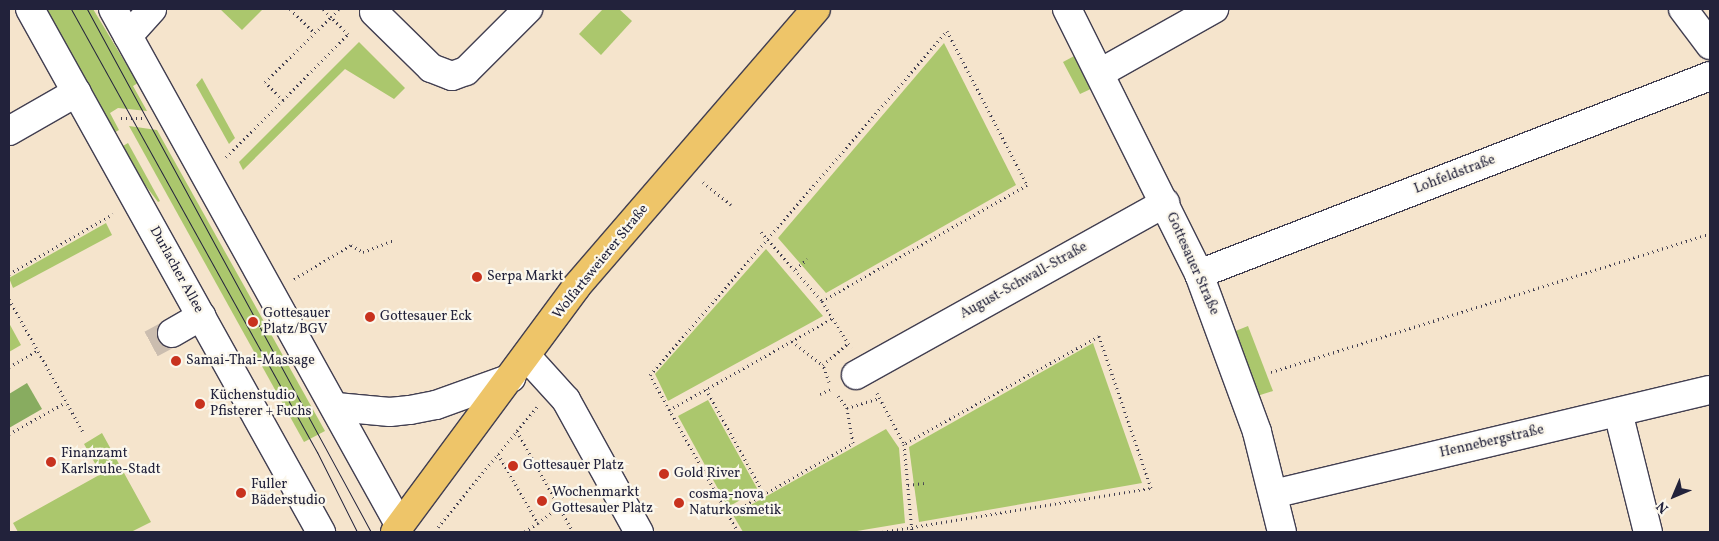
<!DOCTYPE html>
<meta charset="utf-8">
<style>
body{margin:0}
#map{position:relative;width:1719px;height:541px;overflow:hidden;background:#f5e4cc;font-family:Vollkorn,serif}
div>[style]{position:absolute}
.green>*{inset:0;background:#abc76d}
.forest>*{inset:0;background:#88ac60}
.minor-tunnel>*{height:28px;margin-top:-14px;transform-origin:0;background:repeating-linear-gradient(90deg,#cbbdaf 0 28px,transparent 0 42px)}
.path>*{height:3px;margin-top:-1.5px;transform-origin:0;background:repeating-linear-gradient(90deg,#423f51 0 1px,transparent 0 5px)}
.roads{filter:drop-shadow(1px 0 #423f51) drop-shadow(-1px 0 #423f51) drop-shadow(0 1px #423f51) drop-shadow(0 -1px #423f51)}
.minor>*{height:28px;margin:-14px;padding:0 14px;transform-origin:14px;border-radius:14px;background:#fff}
.major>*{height:28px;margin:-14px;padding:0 14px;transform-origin:14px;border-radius:14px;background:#eec569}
.tram>*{height:1px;margin:-0.5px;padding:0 0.5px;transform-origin:0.5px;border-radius:0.5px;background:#22223b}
.dots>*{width:14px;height:14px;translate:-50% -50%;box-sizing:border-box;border:2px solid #fbf7ec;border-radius:50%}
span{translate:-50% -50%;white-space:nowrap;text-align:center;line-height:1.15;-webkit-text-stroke:4.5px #fbf7ec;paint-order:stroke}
.street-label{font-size:14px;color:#22223b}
.poi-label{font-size:14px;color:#22223b}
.left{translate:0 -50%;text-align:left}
.frame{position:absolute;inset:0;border:10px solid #22223b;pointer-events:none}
.north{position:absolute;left:1649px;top:471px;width:50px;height:50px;-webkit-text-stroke:4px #fbf7ec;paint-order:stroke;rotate:225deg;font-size:14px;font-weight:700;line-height:20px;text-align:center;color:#22223b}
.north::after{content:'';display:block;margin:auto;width:18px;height:22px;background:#22223b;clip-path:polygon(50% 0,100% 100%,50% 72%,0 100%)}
</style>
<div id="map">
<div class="green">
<div style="clip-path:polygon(39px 9px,93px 9px,128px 67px,137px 69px,143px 80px,133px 86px,147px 111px,118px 108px,110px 113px,119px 130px,110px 135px)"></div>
<div style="clip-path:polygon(220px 9px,263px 9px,242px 30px)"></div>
<div style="clip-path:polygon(603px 9px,619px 9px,632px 21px,601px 55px,579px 34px)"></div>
<div style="clip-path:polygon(359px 42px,405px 88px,394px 99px,345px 69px,243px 170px,239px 162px)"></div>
<div style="clip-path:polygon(944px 43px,1016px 185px,826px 293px,778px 238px)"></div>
<div style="clip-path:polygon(1078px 54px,1095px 87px,1080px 94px,1063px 62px)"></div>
<div style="clip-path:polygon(202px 78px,235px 138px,229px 144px,196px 85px)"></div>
<div style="clip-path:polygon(129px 126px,157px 130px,325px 431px,304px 442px)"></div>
<div style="clip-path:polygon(128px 143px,160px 201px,158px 202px,118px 149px)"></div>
<div style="clip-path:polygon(106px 223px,112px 235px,13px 288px,9px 278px)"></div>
<div style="clip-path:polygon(766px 249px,823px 316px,668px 401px,655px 374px)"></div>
<div style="clip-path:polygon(9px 323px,21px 345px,9px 352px)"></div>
<div style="clip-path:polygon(1248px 326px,1273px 391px,1257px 396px,1233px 332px)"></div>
<div style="clip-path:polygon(1093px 343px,1142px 483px,919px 522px,909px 447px)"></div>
<div style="clip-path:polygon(708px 400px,758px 490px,728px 507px,678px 416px)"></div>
<div style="clip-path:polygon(886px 429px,899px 448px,905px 523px,851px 532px,743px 532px,733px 515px)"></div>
<div style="clip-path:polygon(102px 433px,151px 522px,131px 532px,18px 532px,13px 523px,101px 474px,84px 444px)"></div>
</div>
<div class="forest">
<div style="clip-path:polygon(27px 383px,42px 409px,9px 428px,9px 394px)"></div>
</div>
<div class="minor-tunnel">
<div style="left:151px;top:344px;width:24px;rotate:-28deg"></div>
</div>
<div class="path">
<div style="left:290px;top:9px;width:35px;rotate:44deg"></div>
<div style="left:283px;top:100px;width:93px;rotate:-45.4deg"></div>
<div style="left:348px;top:34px;width:24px;rotate:-135deg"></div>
<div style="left:331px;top:17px;width:11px;rotate:-45deg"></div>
<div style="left:121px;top:118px;width:24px"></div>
<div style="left:226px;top:157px;width:81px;rotate:-45deg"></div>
<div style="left:283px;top:100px;width:25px;rotate:-135deg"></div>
<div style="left:265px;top:82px;width:93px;rotate:-44.6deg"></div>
<div style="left:331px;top:17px;width:11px;rotate:-135deg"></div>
<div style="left:703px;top:182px;width:36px;rotate:39deg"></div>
<div style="left:761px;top:232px;width:92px;rotate:48.5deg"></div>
<div style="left:822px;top:301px;width:55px;rotate:58.3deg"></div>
<div style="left:796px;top:269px;width:15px;rotate:-42deg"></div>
<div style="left:9px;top:274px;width:120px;rotate:-30deg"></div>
<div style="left:294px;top:279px;width:66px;rotate:-30.8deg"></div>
<div style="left:351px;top:245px;width:14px;rotate:30deg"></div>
<div style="left:363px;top:252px;width:33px;rotate:-21deg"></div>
<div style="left:9px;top:299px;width:154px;rotate:60.9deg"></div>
<div style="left:792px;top:341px;width:39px;rotate:38deg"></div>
<div style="left:9px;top:367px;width:34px;rotate:-30deg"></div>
<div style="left:1271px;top:372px;width:460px;rotate:-17.5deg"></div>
<div style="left:829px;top:382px;width:18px;rotate:-109deg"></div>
<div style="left:823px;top:365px;width:33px;rotate:-41deg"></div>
<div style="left:706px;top:389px;width:120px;rotate:61.1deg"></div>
<div style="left:877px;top:393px;width:58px;rotate:62.1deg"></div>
<div style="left:904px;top:444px;width:88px;rotate:84.8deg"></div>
<div style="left:820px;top:394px;width:14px;rotate:-25deg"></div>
<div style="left:838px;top:396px;width:15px;rotate:53deg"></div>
<div style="left:847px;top:408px;width:34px;rotate:-17deg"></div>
<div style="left:537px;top:407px;width:31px;rotate:130deg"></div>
<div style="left:517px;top:431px;width:115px;rotate:61deg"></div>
<div style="left:669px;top:410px;width:188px;rotate:-29.3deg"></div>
<div style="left:9px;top:434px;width:65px;rotate:-29.3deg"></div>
<div style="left:498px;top:454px;width:80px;rotate:59.9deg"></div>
<div style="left:538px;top:523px;width:17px;rotate:147deg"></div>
<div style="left:908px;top:485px;width:16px;rotate:-7deg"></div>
<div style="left:728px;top:515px;width:144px;rotate:-29.9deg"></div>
<div style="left:853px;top:443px;width:36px;rotate:-100deg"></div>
<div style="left:538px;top:523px;width:26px;rotate:-37deg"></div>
<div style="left:438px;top:527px;width:124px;rotate:-50.5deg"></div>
<div style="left:738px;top:532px;width:180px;rotate:-119.3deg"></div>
<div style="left:650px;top:375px;width:454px;rotate:-49.2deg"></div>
<div style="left:947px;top:31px;width:174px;rotate:62.5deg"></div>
<div style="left:1027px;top:185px;width:236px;rotate:150.5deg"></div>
<div style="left:882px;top:532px;width:273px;rotate:-9.3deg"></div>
<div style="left:1151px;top:488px;width:161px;rotate:-108.9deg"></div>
<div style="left:1099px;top:336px;width:223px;rotate:151deg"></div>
</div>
<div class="roads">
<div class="minor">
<div style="left:30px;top:9px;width:599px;rotate:60.91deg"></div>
<div style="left:113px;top:9px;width:591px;rotate:60.96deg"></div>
<div style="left:1067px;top:9px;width:296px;rotate:63.5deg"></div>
<div style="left:1199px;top:274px;width:168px;rotate:69.8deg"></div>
<div style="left:1257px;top:432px;width:103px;rotate:76deg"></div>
<div style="left:1683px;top:9px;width:45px;rotate:53.1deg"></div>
<div style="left:374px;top:12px;width:80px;rotate:44.5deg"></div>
<div style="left:431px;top:68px;width:22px;rotate:21deg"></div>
<div style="left:452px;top:76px;width:15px;rotate:-20deg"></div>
<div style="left:466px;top:71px;width:88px;rotate:-45deg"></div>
<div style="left:128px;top:36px;width:36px;rotate:-48deg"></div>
<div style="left:1100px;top:73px;width:131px;rotate:-29.3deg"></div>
<div style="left:9px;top:131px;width:78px;rotate:-29.8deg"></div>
<div style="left:1199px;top:274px;width:548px;rotate:-21.18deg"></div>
<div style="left:172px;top:333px;width:34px;rotate:-30deg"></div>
<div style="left:527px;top:357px;width:58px;rotate:47.8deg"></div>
<div style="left:566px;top:400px;width:151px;rotate:61.1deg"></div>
<div style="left:856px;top:375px;width:354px;rotate:-29.1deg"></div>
<div style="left:336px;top:407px;width:54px;rotate:5.3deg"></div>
<div style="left:390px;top:412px;width:20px;rotate:-6deg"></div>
<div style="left:410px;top:410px;width:26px;rotate:-11deg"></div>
<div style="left:436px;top:405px;width:80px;rotate:-19.8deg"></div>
<div style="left:1618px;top:412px;width:124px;rotate:76deg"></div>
<div style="left:1273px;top:494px;width:449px;rotate:-13.4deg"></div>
</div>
<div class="major">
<div style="left:395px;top:532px;width:305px;rotate:-53.5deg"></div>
<div style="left:576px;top:287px;width:367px;rotate:-49.2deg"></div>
</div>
</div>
<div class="tram">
<div style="left:71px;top:9px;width:507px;rotate:60.96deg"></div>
<div style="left:317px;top:452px;width:89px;rotate:63.4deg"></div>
<div style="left:87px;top:9px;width:595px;rotate:61.5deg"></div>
</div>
<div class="dots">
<div style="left:477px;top:277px;background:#c8321e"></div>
<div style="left:370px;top:317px;background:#c8321e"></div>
<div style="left:253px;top:322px;background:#c8321e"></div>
<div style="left:176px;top:361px;background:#c8321e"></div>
<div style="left:200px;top:404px;background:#c8321e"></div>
<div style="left:51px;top:462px;background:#c8321e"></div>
<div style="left:513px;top:466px;background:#c8321e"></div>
<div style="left:664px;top:474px;background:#c8321e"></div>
<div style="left:241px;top:493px;background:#c8321e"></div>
<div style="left:542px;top:501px;background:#c8321e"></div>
<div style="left:679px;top:503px;background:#c8321e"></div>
</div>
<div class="street-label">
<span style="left:1455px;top:175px;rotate:-21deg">Lohfeldstraße</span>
<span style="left:601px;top:262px;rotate:-51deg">Wolfartsweierer Straße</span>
<span style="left:1192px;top:264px;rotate:66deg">Gottesauer Straße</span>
<span style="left:176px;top:270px;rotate:61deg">Durlacher Allee</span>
<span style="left:1024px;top:281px;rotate:-29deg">August-Schwall-Straße</span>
<span style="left:1492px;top:442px;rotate:-13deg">Hennebergstraße</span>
</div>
<div class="poi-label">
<span class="left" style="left:487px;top:277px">Serpa Markt</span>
<span class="left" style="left:263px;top:322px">Gottesauer<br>Platz/BGV</span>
<span class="left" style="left:380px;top:317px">Gottesauer Eck</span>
<span class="left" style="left:186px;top:361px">Samai-Thai-Massage</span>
<span class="left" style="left:210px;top:404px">Küchenstudio<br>Pfisterer + Fuchs</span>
<span class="left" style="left:61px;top:462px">Finanzamt<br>Karlsruhe-Stadt</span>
<span class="left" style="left:523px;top:466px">Gottesauer Platz</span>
<span class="left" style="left:674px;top:474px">Gold River</span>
<span class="left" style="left:251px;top:493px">Fuller<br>Bäderstudio</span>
<span class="left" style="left:552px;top:501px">Wochenmarkt<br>Gottesauer Platz</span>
<span class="left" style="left:689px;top:503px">cosma-nova<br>Naturkosmetik</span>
</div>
<div class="frame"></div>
<div class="north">N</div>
</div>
